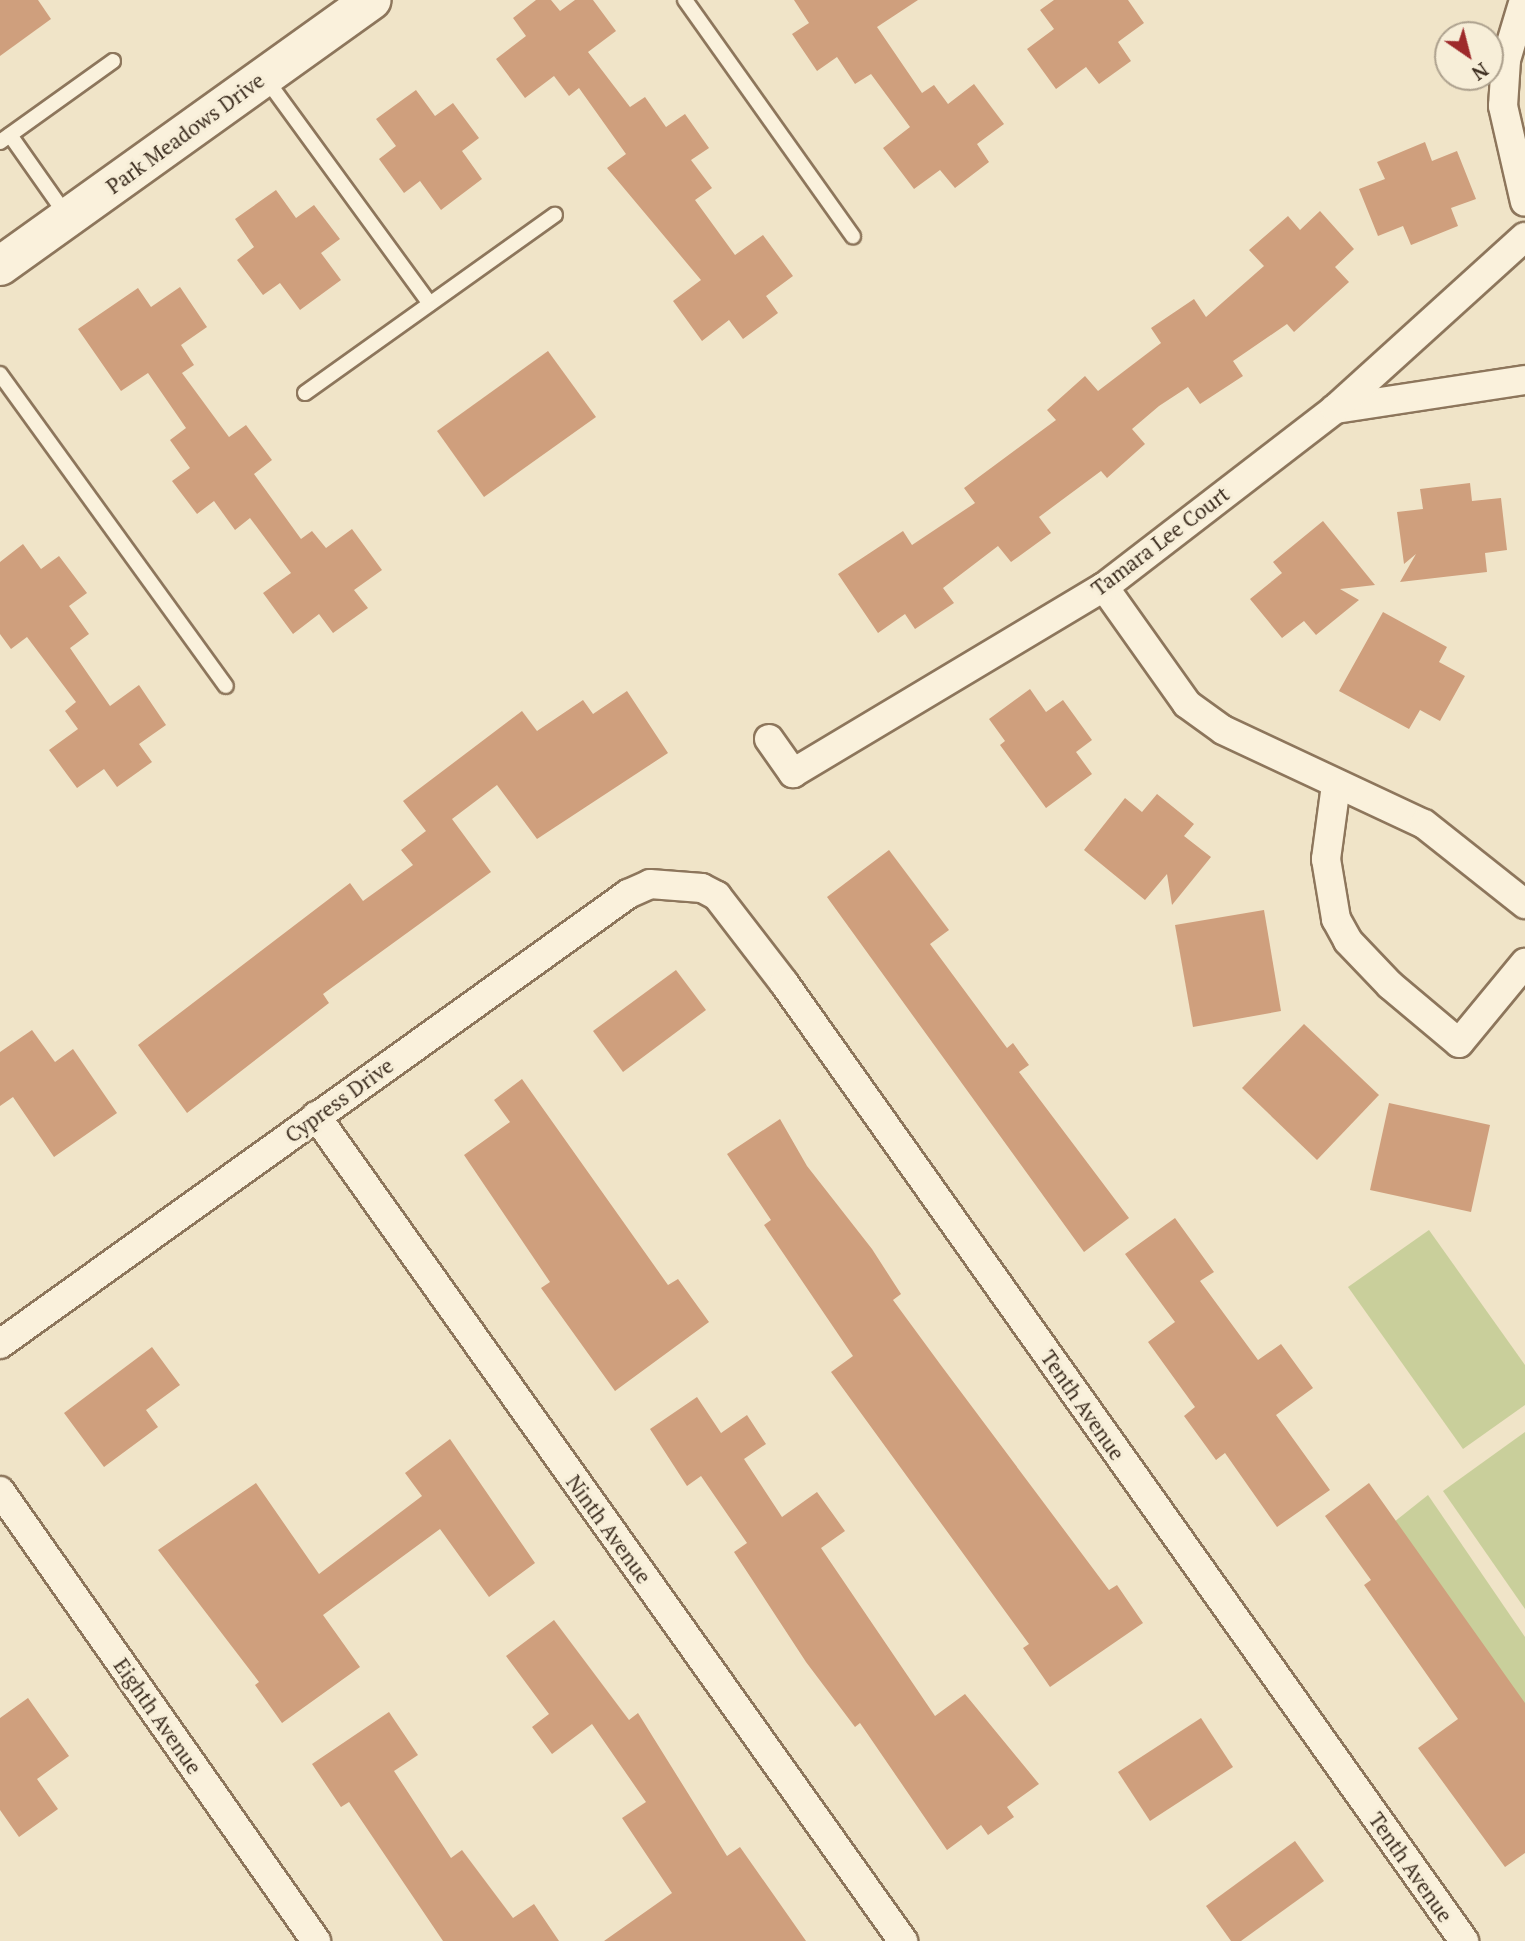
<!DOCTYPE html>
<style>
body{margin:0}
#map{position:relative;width:1525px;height:1941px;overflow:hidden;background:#f0e4c8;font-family:"PT Serif",serif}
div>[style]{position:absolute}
.green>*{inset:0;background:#c9cf9b}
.building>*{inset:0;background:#cf9f7d}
.roads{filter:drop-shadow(2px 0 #8d765c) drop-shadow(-2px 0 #8d765c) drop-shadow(0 2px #8d765c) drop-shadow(0 -2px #8d765c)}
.lane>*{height:14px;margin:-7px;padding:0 7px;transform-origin:7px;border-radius:7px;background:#faf1dc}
.street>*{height:28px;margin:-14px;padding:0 14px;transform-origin:14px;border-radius:14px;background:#faf1dc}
.secondary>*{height:38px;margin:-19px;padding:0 19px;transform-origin:19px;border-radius:19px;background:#faf1dc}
span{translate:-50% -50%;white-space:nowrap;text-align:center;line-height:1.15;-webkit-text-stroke:6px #f7eed8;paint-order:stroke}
.street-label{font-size:21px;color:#3d2e20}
.north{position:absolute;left:1434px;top:21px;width:70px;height:70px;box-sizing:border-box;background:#f7eed8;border:2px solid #ada18e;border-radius:50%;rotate:145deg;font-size:19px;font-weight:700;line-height:28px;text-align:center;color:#3d2e20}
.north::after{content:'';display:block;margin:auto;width:24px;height:32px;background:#9e2a2b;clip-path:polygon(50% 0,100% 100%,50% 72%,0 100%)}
</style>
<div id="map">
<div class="green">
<div style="clip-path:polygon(1429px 1230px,1525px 1365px,1525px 1405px,1463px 1449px,1348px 1287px)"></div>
<div style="clip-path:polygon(1525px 1432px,1525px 1609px,1443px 1491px)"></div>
<div style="clip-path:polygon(1428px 1495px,1525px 1637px,1525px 1714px,1384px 1530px)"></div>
</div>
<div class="building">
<div style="clip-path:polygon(0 0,38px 0,51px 19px,0 56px)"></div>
<div style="clip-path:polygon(536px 0,551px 0,560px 11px,575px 0,593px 0,616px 31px,588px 52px,630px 107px,645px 97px,666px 127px,685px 114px,709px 148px,691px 160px,712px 188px,695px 200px,735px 255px,763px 235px,793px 276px,766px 296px,778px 313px,743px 339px,729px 320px,702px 341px,673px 301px,701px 280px,607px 168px,626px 154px,579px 88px,569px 96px,554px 76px,525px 98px,496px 59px,526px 36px,513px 18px)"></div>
<div style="clip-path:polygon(794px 0,918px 0,877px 27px,922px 93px,934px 85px,948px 104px,974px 84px,1004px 124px,977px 144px,989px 162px,955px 188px,940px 170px,914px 189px,883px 148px,910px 127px,871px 74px,855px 84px,837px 57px,817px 71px,792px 34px,809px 23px)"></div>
<div style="clip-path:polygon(1054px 0,1128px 0,1144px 23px,1118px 42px,1131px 61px,1099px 84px,1086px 67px,1056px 89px,1027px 49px,1054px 29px,1040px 10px)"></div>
<div style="clip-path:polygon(416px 90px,435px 116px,453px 103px,479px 138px,462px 151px,482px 179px,441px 210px,420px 181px,404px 193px,379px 159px,396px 146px,376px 119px)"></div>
<div style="clip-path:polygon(1425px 142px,1432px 161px,1457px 151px,1476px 199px,1451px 208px,1458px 226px,1411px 245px,1403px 226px,1378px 236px,1359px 189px,1385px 179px,1377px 162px)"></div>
<div style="clip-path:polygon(276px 190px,296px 218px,314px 205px,340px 239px,321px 253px,341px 280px,300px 310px,280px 283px,263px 295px,237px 260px,254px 247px,235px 219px)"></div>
<div style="clip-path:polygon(1320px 211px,1354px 249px,1335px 267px,1349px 282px,1294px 332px,1287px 324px,1233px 361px,1243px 376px,1200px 404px,1188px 387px,1159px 406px,1132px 429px,1145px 444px,1107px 478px,1101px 471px,1039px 517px,1051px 533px,1011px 562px,998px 546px,943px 588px,954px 603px,915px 629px,905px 614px,878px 633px,838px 574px,903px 531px,912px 545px,975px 503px,964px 488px,1056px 420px,1047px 410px,1085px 376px,1098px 391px,1161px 343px,1151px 328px,1194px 299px,1206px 317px,1264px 266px,1249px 250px,1288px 216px,1300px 230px)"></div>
<div style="clip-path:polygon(180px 287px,207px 327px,181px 345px,194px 365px,182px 373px,229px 437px,246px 425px,272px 460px,254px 474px,301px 539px,312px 531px,326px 548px,352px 529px,382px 570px,354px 590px,368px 608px,333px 633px,319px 614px,293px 634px,263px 593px,291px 573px,250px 518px,235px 530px,214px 501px,197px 514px,172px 481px,190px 468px,170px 440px,186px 428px,148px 373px,121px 391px,78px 329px,138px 288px,151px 307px)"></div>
<div style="clip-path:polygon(548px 351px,596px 417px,484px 497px,437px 431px)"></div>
<div style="clip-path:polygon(1470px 483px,1472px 501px,1501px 498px,1507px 550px,1485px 553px,1487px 572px,1400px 582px,1416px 554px,1404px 564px,1397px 512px,1423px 509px,1420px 489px)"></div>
<div style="clip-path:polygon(1323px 521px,1375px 585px,1340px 589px,1359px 600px,1316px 635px,1304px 621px,1282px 638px,1250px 599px,1282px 573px,1273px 562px)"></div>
<div style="clip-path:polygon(23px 544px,41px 569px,59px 556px,87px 593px,69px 606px,89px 634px,70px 648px,110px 706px,139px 685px,166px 725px,139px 744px,152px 762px,117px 787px,104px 769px,77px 788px,49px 750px,78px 729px,65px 711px,76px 702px,27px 637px,11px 649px,0 634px,0 562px)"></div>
<div style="clip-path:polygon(1383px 612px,1447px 647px,1439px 662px,1465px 676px,1440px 721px,1420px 710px,1409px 729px,1339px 691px)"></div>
<div style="clip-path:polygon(1030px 689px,1046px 712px,1063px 700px,1092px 740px,1076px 752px,1092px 774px,1046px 808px,1000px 745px,1005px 741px,989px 719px)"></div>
<div style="clip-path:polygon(627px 691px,668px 753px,537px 839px,497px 785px,452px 819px,491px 872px,323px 994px,329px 1003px,187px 1113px,138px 1045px,350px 883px,363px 901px,413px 865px,401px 850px,426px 831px,403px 801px,522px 711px,537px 731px,583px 700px,593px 714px)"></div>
<div style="clip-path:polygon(1157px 794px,1194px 824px,1184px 836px,1211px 857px,1172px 905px,1167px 874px,1145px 900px,1084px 850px,1125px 798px,1142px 812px)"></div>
<div style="clip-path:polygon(889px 850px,949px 930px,930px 944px,1007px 1048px,1013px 1043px,1029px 1065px,1019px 1072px,1129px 1218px,1084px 1252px,827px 897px)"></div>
<div style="clip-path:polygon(1264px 910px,1281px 1011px,1193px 1027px,1175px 925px)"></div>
<div style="clip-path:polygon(676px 970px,706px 1010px,623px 1072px,593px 1031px)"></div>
<div style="clip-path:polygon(1304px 1024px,1379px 1095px,1317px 1160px,1242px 1088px)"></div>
<div style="clip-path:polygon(32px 1030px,55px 1062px,73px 1049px,117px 1113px,54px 1157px,13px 1097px,0 1106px,0 1052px)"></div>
<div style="clip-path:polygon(522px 1079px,668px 1285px,678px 1279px,709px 1322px,615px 1391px,541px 1288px,550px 1282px,464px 1155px,510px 1122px,494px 1100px)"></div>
<div style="clip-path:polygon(1389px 1103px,1490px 1125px,1471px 1212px,1370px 1190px)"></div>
<div style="clip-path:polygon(780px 1119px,807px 1166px,872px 1249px,901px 1294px,893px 1300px,940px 1364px,1109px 1590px,1117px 1585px,1143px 1623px,1050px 1687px,1023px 1648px,1029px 1644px,831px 1372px,853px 1356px,764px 1225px,771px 1220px,727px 1154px)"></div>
<div style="clip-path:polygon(1175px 1218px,1214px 1272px,1200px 1281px,1258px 1360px,1281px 1344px,1313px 1388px,1276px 1415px,1330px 1490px,1277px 1527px,1225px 1453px,1216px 1460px,1184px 1416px,1195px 1407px,1148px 1342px,1175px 1322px,1125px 1254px)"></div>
<div style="clip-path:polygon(152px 1347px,180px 1385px,146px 1410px,158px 1427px,104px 1467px,64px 1413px)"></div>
<div style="clip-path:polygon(697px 1397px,721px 1433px,747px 1415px,766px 1444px,744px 1459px,782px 1517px,817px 1492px,845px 1531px,821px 1548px,935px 1716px,965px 1694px,1039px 1784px,1007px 1807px,1014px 1817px,988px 1835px,981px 1825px,947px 1850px,860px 1723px,855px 1727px,806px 1662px,734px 1552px,747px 1543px,701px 1476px,687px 1486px,650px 1429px)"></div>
<div style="clip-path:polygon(450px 1439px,535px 1563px,489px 1597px,440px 1529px,323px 1615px,360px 1667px,282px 1723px,255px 1685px,259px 1682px,158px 1550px,256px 1483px,319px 1574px,422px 1496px,405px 1473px)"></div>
<div style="clip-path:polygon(1369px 1483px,1525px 1703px,1525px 1853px,1505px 1867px,1418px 1748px,1458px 1719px,1364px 1585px,1371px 1580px,1325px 1516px)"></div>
<div style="clip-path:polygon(554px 1620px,629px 1720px,638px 1713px,727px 1856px,740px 1847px,806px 1941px,604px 1941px,672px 1893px,622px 1818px,646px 1802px,592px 1724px,552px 1754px,532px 1727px,549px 1714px,506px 1656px)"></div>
<div style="clip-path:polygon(28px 1698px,69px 1756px,37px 1779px,58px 1809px,19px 1837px,0 1810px,0 1718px)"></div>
<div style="clip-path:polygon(389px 1712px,418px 1755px,394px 1771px,451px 1858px,462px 1850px,513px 1918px,534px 1904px,559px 1941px,443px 1941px,349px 1802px,341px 1807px,312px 1764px)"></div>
<div style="clip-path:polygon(1201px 1718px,1233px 1767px,1150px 1821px,1118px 1772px)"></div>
<div style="clip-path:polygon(1295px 1841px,1324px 1881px,1241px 1941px,1231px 1941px,1206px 1906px)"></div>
</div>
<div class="roads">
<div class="lane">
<div style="left:685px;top:0;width:290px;rotate:54.6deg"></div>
<div style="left:266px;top:79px;width:278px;rotate:53.9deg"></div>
<div style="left:10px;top:135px;width:99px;rotate:54.9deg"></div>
<div style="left:0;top:142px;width:139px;rotate:-35.6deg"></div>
<div style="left:0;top:374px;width:385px;rotate:54.1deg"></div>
<div style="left:305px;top:393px;width:307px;rotate:-35.5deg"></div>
</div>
<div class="street">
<div style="left:1524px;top:0;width:63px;rotate:106.7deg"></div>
<div style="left:1506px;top:60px;width:46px;rotate:93.7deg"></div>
<div style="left:1503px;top:106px;width:98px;rotate:77.1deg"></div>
<div style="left:1335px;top:409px;width:192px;rotate:-8.7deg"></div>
<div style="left:1104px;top:587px;width:143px;rotate:54.6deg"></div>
<div style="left:1187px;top:704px;width:44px;rotate:35.8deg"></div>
<div style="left:1223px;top:730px;width:222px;rotate:25.1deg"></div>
<div style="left:1424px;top:824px;width:129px;rotate:38.4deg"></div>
<div style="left:769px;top:739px;width:42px;rotate:54.8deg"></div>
<div style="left:793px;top:773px;width:362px;rotate:-30.9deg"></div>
<div style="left:1104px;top:587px;width:292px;rotate:-37.6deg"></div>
<div style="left:1335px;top:409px;width:256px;rotate:-42.2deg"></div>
<div style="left:1336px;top:785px;width:75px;rotate:97.7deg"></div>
<div style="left:1326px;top:859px;width:61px;rotate:80.5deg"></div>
<div style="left:1336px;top:919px;width:25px;rotate:61deg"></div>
<div style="left:1348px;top:941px;width:61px;rotate:46.3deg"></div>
<div style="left:1390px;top:985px;width:90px;rotate:40deg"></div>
<div style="left:1459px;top:1043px;width:104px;rotate:-50.5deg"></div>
<div style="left:316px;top:1116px;width:1013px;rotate:54.57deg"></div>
<div style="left:0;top:1344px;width:773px;rotate:-35.62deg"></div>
<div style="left:628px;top:894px;width:24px;rotate:-24deg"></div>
<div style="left:650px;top:884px;width:52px;rotate:4.4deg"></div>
<div style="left:702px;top:888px;width:17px;rotate:28deg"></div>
<div style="left:717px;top:896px;width:110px;rotate:52.4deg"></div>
<div style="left:784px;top:983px;width:1175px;rotate:54.63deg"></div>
<div style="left:0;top:1491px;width:550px;rotate:54.92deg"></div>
</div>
<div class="secondary">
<div style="left:0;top:266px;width:457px;rotate:-35.6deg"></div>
</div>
</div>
<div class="street-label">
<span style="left:185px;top:133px;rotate:-36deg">Park Meadows Drive</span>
<span style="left:1160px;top:541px;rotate:-37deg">Tamara Lee Court</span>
<span style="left:339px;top:1100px;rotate:-36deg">Cypress Drive</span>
<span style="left:1083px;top:1405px;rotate:55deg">Tenth Avenue</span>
<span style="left:609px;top:1529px;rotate:54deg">Ninth Avenue</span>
<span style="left:158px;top:1716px;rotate:55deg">Eighth Avenue</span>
<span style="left:1411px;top:1867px;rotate:55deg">Tenth Avenue</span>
</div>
<div class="north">N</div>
</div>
